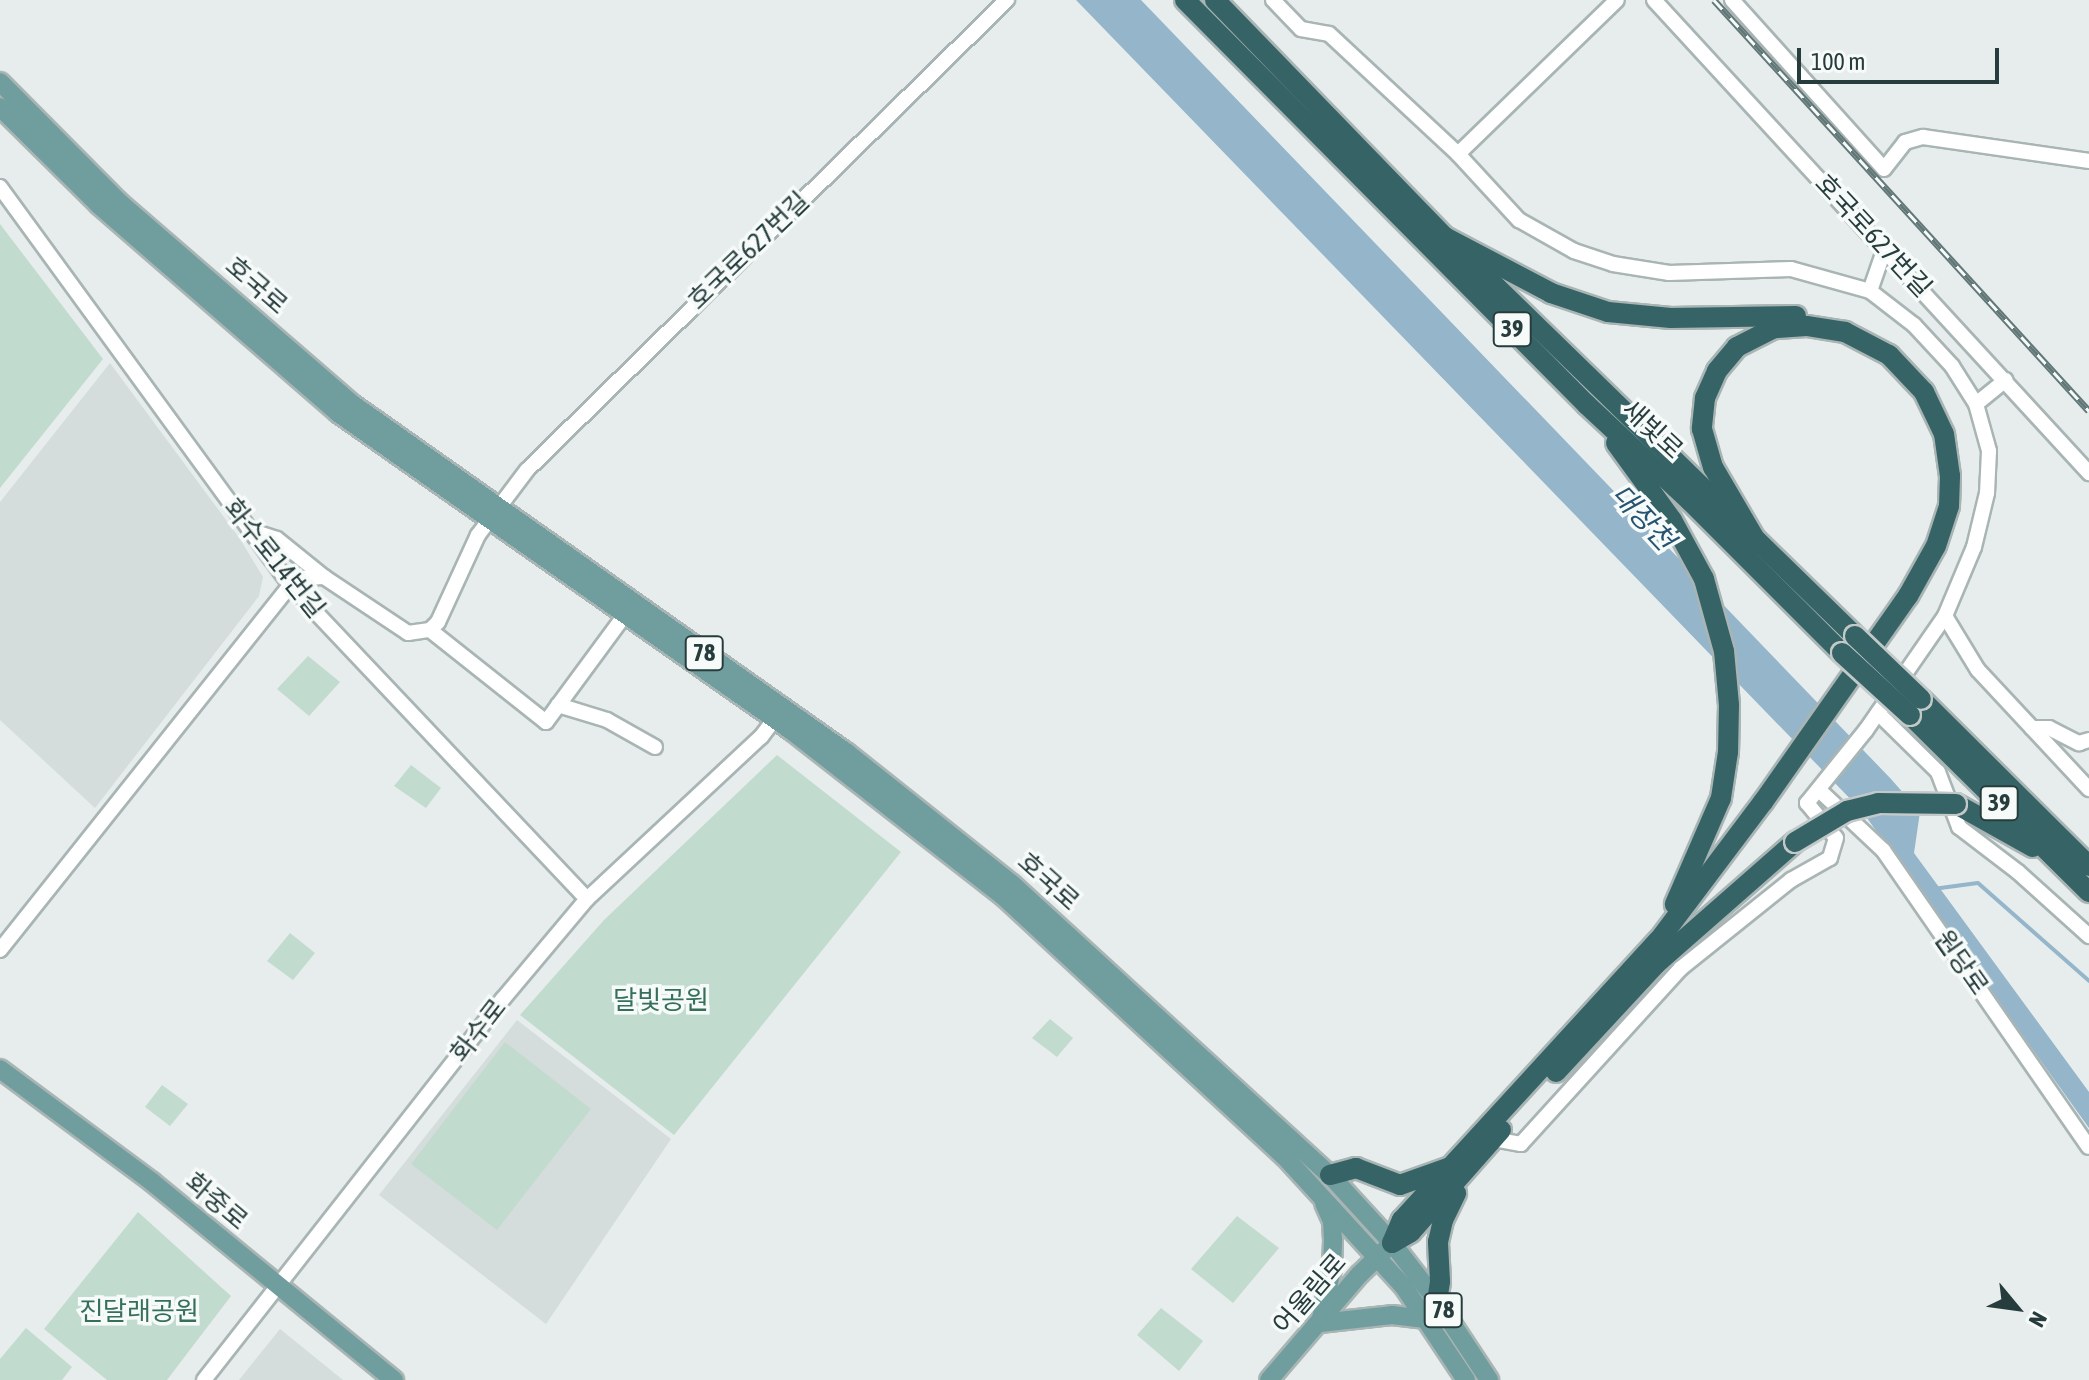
<!DOCTYPE html>
<meta charset="utf-8">
<style>
body{margin:0}
#map{position:relative;width:2089px;height:1380px;overflow:hidden;background:#e6edec;font-family:"Asap Condensed","Noto Sans KR",sans-serif}
div>[style]{position:absolute}
.built>*{inset:0;background:#d4dddb}
.green>*{inset:0;background:#c2dbcf}
.water>*{inset:0;background:#95b5cb}
.stream>*{height:4px;margin:-2px;padding:0 2px;transform-origin:2px;border-radius:2px;background:#95b5cb}
.roads{filter:drop-shadow(2px 0 #a9b5b4) drop-shadow(-2px 0 #a9b5b4) drop-shadow(0 2px #a9b5b4) drop-shadow(0 -2px #a9b5b4)}
.minor>*{height:14px;margin:-7px;padding:0 7px;transform-origin:7px;border-radius:7px;background:#fff}
.major>*{height:18px;margin:-9px;padding:0 9px;transform-origin:9px;border-radius:9px;background:#709d9d}
.highway>*{height:20px;margin:-10px;padding:0 10px;transform-origin:10px;border-radius:10px;background:#366466}
.rail>*{height:7px;margin-top:-3.5px;transform-origin:0;background:repeating-linear-gradient(90deg,#f6faf9 0 12px,#627878 0 24px);box-sizing:border-box;border-block:2px solid #627878}
.bridges{filter:drop-shadow(2px 0 #c3c9c9) drop-shadow(-2px 0 #c3c9c9) drop-shadow(0 2px #c3c9c9) drop-shadow(0 -2px #c3c9c9)}
.highway-bridge>*{height:20px;margin:-10px;padding:0 10px;transform-origin:10px;border-radius:10px;background:#366466}
span{translate:-50% -50%;white-space:nowrap;text-align:center;line-height:1.15;-webkit-text-stroke:7px #f6faf9;paint-order:stroke}
.shield-label span{padding:2px 6px;background:#f6faf9;border:2px solid;border-radius:6px;-webkit-text-stroke-width:0}
.shield-label{font-size:24px;color:#273d3d;font-weight:700}
.street-label{font-size:26px;color:#273d3d}
.park-label{font-size:26px;color:#36705b}
.water-label{font-size:28px;color:#275373;font-style:italic}
.north{position:absolute;left:1977px;top:1268px;width:80px;height:80px;-webkit-text-stroke:6px #f6faf9;paint-order:stroke;rotate:119deg;font-size:22px;font-weight:700;line-height:32px;text-align:center;color:#273d3d}
.north::after{content:'';display:block;margin:auto;width:28px;height:36px;background:#273d3d;clip-path:polygon(50% 0,100% 100%,50% 72%,0 100%)}
.scale{position:absolute;left:1797px;top:48px;width:202px;height:36px;box-sizing:border-box;border:4px solid #273d3d;border-top:0;padding-left:10px;font-size:24px;line-height:28px;white-space:nowrap;color:#273d3d;-webkit-text-stroke:6px #f6faf9;paint-order:stroke}
</style>
<div id="map">
<div class="built">
<div style="clip-path:polygon(110px 363px,240px 539px,263px 577px,259px 596px,95px 808px,0 720px,0 502px)"></div>
<div style="clip-path:polygon(517px 1020px,671px 1139px,546px 1324px,379px 1195px)"></div>
<div style="clip-path:polygon(280px 1329px,343px 1380px,239px 1380px)"></div>
</div>
<div class="green">
<div style="clip-path:polygon(0 224px,103px 359px,0 488px)"></div>
<div style="clip-path:polygon(308px 656px,340px 682px,309px 716px,277px 689px)"></div>
<div style="clip-path:polygon(777px 755px,901px 852px,674px 1135px,520px 1015px,604px 920px)"></div>
<div style="clip-path:polygon(411px 765px,441px 788px,426px 808px,394px 786px)"></div>
<div style="clip-path:polygon(290px 933px,315px 953px,293px 980px,267px 961px)"></div>
<div style="clip-path:polygon(1050px 1019px,1073px 1038px,1057px 1057px,1032px 1038px)"></div>
<div style="clip-path:polygon(505px 1042px,591px 1109px,497px 1230px,411px 1164px)"></div>
<div style="clip-path:polygon(162px 1085px,188px 1104px,170px 1126px,145px 1107px)"></div>
<div style="clip-path:polygon(138px 1212px,231px 1296px,167px 1380px,107px 1380px,44px 1329px)"></div>
<div style="clip-path:polygon(1237px 1216px,1279px 1248px,1233px 1303px,1191px 1269px)"></div>
<div style="clip-path:polygon(1161px 1308px,1203px 1341px,1179px 1371px,1137px 1335px)"></div>
<div style="clip-path:polygon(26px 1328px,72px 1367px,62px 1380px,0 1380px,0 1359px)"></div>
</div>
<div class="water">
<div style="clip-path:polygon(1076px 0,1141px 0,1891px 779px,1920px 812px,1914px 853px,2089px 1092px,2089px 1128px,1862px 811px)"></div>
</div>
<div class="stream">
<div style="left:1933px;top:889px;width:45px;rotate:-7.6deg"></div>
<div style="left:1978px;top:883px;width:148px;rotate:41.4deg"></div>
</div>
<div class="roads">
<div class="minor">
<div style="left:1273px;top:0;width:40px;rotate:46deg"></div>
<div style="left:1301px;top:29px;width:28px;rotate:10deg"></div>
<div style="left:1329px;top:34px;width:176px;rotate:42.9deg"></div>
<div style="left:1458px;top:154px;width:90px;rotate:47.3deg"></div>
<div style="left:1519px;top:220px;width:63px;rotate:29.4deg"></div>
<div style="left:1574px;top:251px;width:41px;rotate:18.4deg"></div>
<div style="left:1613px;top:264px;width:57px;rotate:9.1deg"></div>
<div style="left:1669px;top:273px;width:122px;rotate:-1.9deg"></div>
<div style="left:1791px;top:269px;width:82px;rotate:15.6deg"></div>
<div style="left:1870px;top:291px;width:56px;rotate:37.7deg"></div>
<div style="left:1914px;top:325px;width:56px;rotate:47.2deg"></div>
<div style="left:1952px;top:366px;width:45px;rotate:57.7deg"></div>
<div style="left:1976px;top:404px;width:49px;rotate:74.5deg"></div>
<div style="left:1989px;top:451px;width:42px;rotate:92.7deg"></div>
<div style="left:1987px;top:493px;width:56px;rotate:103.5deg"></div>
<div style="left:1974px;top:547px;width:75px;rotate:112.8deg"></div>
<div style="left:1945px;top:616px;width:139px;rotate:124.7deg"></div>
<div style="left:1866px;top:730px;width:94px;rotate:128.9deg"></div>
<div style="left:1807px;top:803px;width:45px;rotate:50.4deg"></div>
<div style="left:1836px;top:838px;width:21px;rotate:107deg"></div>
<div style="left:1830px;top:858px;width:45px;rotate:150.6deg"></div>
<div style="left:1791px;top:880px;width:141px;rotate:141.3deg"></div>
<div style="left:1681px;top:968px;width:238px;rotate:132.3deg"></div>
<div style="left:1521px;top:1144px;width:29px;rotate:-170deg"></div>
<div style="left:1654px;top:0;width:643px;rotate:47.4deg"></div>
<div style="left:1732px;top:0;width:227px;rotate:48deg"></div>
<div style="left:1884px;top:169px;width:34px;rotate:-52deg"></div>
<div style="left:1905px;top:142px;width:19px;rotate:-16deg"></div>
<div style="left:1923px;top:137px;width:168px;rotate:8.2deg"></div>
<div style="left:1458px;top:154px;width:221px;rotate:-44.1deg"></div>
<div style="left:0;top:187px;width:492px;rotate:53.9deg"></div>
<div style="left:290px;top:585px;width:432px;rotate:46.6deg"></div>
<div style="left:1870px;top:291px;width:46px;rotate:-70.8deg"></div>
<div style="left:1976px;top:404px;width:38px;rotate:-39deg"></div>
<div style="left:249px;top:530px;width:29px;rotate:18deg"></div>
<div style="left:277px;top:539px;width:60px;rotate:39deg"></div>
<div style="left:1945px;top:616px;width:63px;rotate:58.6deg"></div>
<div style="left:1978px;top:670px;width:163px;rotate:47deg"></div>
<div style="left:430px;top:630px;width:148px;rotate:38.4deg"></div>
<div style="left:546px;top:722px;width:133px;rotate:-53.6deg"></div>
<div style="left:558px;top:705px;width:51px;rotate:17deg"></div>
<div style="left:607px;top:720px;width:55px;rotate:29.4deg"></div>
<div style="left:1878px;top:713px;width:84px;rotate:44.5deg"></div>
<div style="left:1938px;top:772px;width:59px;rotate:69.1deg"></div>
<div style="left:1959px;top:827px;width:74px;rotate:37.3deg"></div>
<div style="left:2018px;top:872px;width:96px;rotate:42deg"></div>
<div style="left:2032px;top:728px;width:17px"></div>
<div style="left:2049px;top:728px;width:34px;rotate:27deg"></div>
<div style="left:2079px;top:743px;width:10px;rotate:-17deg"></div>
<div style="left:1819px;top:790px;width:88px;rotate:43.2deg"></div>
<div style="left:1883px;top:850px;width:361px;rotate:55.3deg"></div>
<div style="left:0;top:950px;width:466px;rotate:-51.5deg"></div>
<div style="left:290px;top:585px;width:16px;rotate:-27deg"></div>
<div style="left:304px;top:578px;width:20px;rotate:-3deg"></div>
<div style="left:324px;top:577px;width:101px;rotate:33.7deg"></div>
<div style="left:408px;top:633px;width:22px;rotate:-8deg"></div>
<div style="left:430px;top:630px;width:11px;rotate:-45deg"></div>
<div style="left:438px;top:622px;width:96px;rotate:-65.3deg"></div>
<div style="left:478px;top:535px;width:81px;rotate:-53deg"></div>
<div style="left:527px;top:470px;width:672px;rotate:-44.4deg"></div>
<div style="left:204px;top:1380px;width:484px;rotate:-51.9deg"></div>
<div style="left:503px;top:999px;width:131px;rotate:-50deg"></div>
<div style="left:587px;top:899px;width:238px;rotate:-43deg"></div>
<div style="left:761px;top:737px;width:31px;rotate:-53deg"></div>
</div>
<div class="major">
<div style="left:0;top:82px;width:169px;rotate:45.2deg"></div>
<div style="left:119px;top:202px;width:307px;rotate:40.9deg"></div>
<div style="left:351px;top:403px;width:606px;rotate:35.19deg"></div>
<div style="left:846px;top:752px;width:212px;rotate:38.5deg"></div>
<div style="left:1012px;top:884px;width:431px;rotate:42.5deg"></div>
<div style="left:1330px;top:1175px;width:92px;rotate:47.6deg"></div>
<div style="left:1392px;top:1243px;width:73px;rotate:52.2deg"></div>
<div style="left:1437px;top:1301px;width:95px;rotate:56.6deg"></div>
<div style="left:0;top:107px;width:139px;rotate:44.7deg"></div>
<div style="left:99px;top:205px;width:317px;rotate:41deg"></div>
<div style="left:338px;top:413px;width:556px;rotate:35.03deg"></div>
<div style="left:793px;top:732px;width:266px;rotate:38deg"></div>
<div style="left:1003px;top:896px;width:383px;rotate:42.8deg"></div>
<div style="left:1284px;top:1156px;width:178px;rotate:47.5deg"></div>
<div style="left:1404px;top:1287px;width:112px;rotate:56.3deg"></div>
<div style="left:0;top:1069px;width:189px;rotate:36.6deg"></div>
<div style="left:152px;top:1182px;width:313px;rotate:39.3deg"></div>
<div style="left:1324px;top:1203px;width:20px;rotate:66deg"></div>
<div style="left:1332px;top:1221px;width:20px;rotate:87deg"></div>
<div style="left:1333px;top:1241px;width:28px;rotate:92deg"></div>
<div style="left:1332px;top:1269px;width:55px;rotate:102.5deg"></div>
<div style="left:1320px;top:1323px;width:72px;rotate:-6.3deg"></div>
<div style="left:1392px;top:1315px;width:34px;rotate:7deg"></div>
<div style="left:1269px;top:1380px;width:140px;rotate:-49.4deg"></div>
<div style="left:1360px;top:1274px;width:37px;rotate:-44deg"></div>
</div>
<div class="highway">
<div style="left:1185px;top:0;width:571px;rotate:45.21deg"></div>
<div style="left:1587px;top:405px;width:141px;rotate:43deg"></div>
<div style="left:1690px;top:501px;width:215px;rotate:45deg"></div>
<div style="left:1215px;top:0;width:330px;rotate:45.9deg"></div>
<div style="left:1445px;top:237px;width:572px;rotate:44.22deg"></div>
<div style="left:1445px;top:237px;width:120px;rotate:27.8deg"></div>
<div style="left:1551px;top:293px;width:60px;rotate:18.4deg"></div>
<div style="left:1608px;top:312px;width:63px;rotate:5.4deg"></div>
<div style="left:1671px;top:318px;width:125px;rotate:-0.9deg"></div>
<div style="left:1616px;top:443px;width:95px;rotate:54deg"></div>
<div style="left:1672px;top:520px;width:67px;rotate:61.5deg"></div>
<div style="left:1704px;top:579px;width:75px;rotate:74.5deg"></div>
<div style="left:1724px;top:651px;width:54px;rotate:84.7deg"></div>
<div style="left:1729px;top:705px;width:47px;rotate:91.2deg"></div>
<div style="left:1728px;top:752px;width:47px;rotate:98.7deg"></div>
<div style="left:1721px;top:798px;width:116px;rotate:113.5deg"></div>
<div style="left:1921px;top:699px;width:237px;rotate:44.8deg"></div>
<div style="left:1910px;top:715px;width:252px;rotate:44.7deg"></div>
<div style="left:1956px;top:804px;width:88px;rotate:29.2deg"></div>
<div style="left:1556px;top:1072px;width:147px;rotate:-47.2deg"></div>
<div style="left:1656px;top:964px;width:185px;rotate:-41.3deg"></div>
<div style="left:1330px;top:1175px;width:27px;rotate:-15deg"></div>
<div style="left:1356px;top:1168px;width:47px;rotate:21.1deg"></div>
<div style="left:1400px;top:1185px;width:53px;rotate:-19.8deg"></div>
<div style="left:1392px;top:1243px;width:25px;rotate:-67deg"></div>
<div style="left:1402px;top:1220px;width:380px;rotate:-47.5deg"></div>
<div style="left:1659px;top:940px;width:173px;rotate:-53deg"></div>
<div style="left:1763px;top:802px;width:252px;rotate:-54.9deg"></div>
<div style="left:1908px;top:596px;width:57px;rotate:-60.8deg"></div>
<div style="left:1936px;top:546px;width:42px;rotate:-72deg"></div>
<div style="left:1949px;top:506px;width:30px;rotate:-88deg"></div>
<div style="left:1950px;top:476px;width:42px;rotate:-98.1deg"></div>
<div style="left:1944px;top:434px;width:47px;rotate:-115.5deg"></div>
<div style="left:1924px;top:392px;width:51px;rotate:-133.4deg"></div>
<div style="left:1889px;top:355px;width:50px;rotate:-152.4deg"></div>
<div style="left:1845px;top:332px;width:39px;rotate:-171deg"></div>
<div style="left:1806px;top:326px;width:32px;rotate:176deg"></div>
<div style="left:1774px;top:328px;width:42px;rotate:152.8deg"></div>
<div style="left:1737px;top:347px;width:31px;rotate:130deg"></div>
<div style="left:1717px;top:371px;width:30px;rotate:114deg"></div>
<div style="left:1705px;top:398px;width:31px;rotate:96deg"></div>
<div style="left:1702px;top:429px;width:40px;rotate:74deg"></div>
<div style="left:1713px;top:467px;width:89px;rotate:59.7deg"></div>
<div style="left:1392px;top:1243px;width:22px;rotate:-30deg"></div>
<div style="left:1411px;top:1232px;width:136px;rotate:-48.6deg"></div>
<div style="left:1437px;top:1301px;width:20px;rotate:-81deg"></div>
<div style="left:1440px;top:1281px;width:39px;rotate:-93deg"></div>
<div style="left:1438px;top:1242px;width:23px;rotate:-77deg"></div>
<div style="left:1443px;top:1220px;width:30px;rotate:-64deg"></div>
</div>
</div>
<div class="rail">
<div style="left:1714px;top:0;width:556px;rotate:47.62deg"></div>
</div>
<div class="bridges">
<div class="highway-bridge">
<div style="left:1855px;top:636px;width:91px;rotate:43.7deg"></div>
<div style="left:1842px;top:653px;width:92px;rotate:42.4deg"></div>
<div style="left:1795px;top:842px;width:61px;rotate:-30.8deg"></div>
<div style="left:1847px;top:811px;width:32px;rotate:-14deg"></div>
<div style="left:1878px;top:803px;width:78px;rotate:0.7deg"></div>
</div>
</div>
<div class="shield-label">
<span style="left:1512px;top:329px">39</span>
<span style="left:704px;top:653px">78</span>
<span style="left:1999px;top:803px">39</span>
<span style="left:1443px;top:1310px">78</span>
</div>
<div class="street-label">
<span style="left:1873px;top:236px;rotate:47deg">호국로627번길</span>
<span style="left:749px;top:251px;rotate:-44deg">호국로627번길</span>
<span style="left:256px;top:286px;rotate:41deg">호국로</span>
<span style="left:1652px;top:430px;rotate:43deg">새빛로</span>
<span style="left:274px;top:559px;rotate:51deg">화수로14번길</span>
<span style="left:1048px;top:882px;rotate:42deg">호국로</span>
<span style="left:1961px;top:963px;rotate:55deg">원당로</span>
<span style="left:479px;top:1031px;rotate:-52deg">화수로</span>
<span style="left:216px;top:1202px;rotate:40deg">화중로</span>
<span style="left:1310px;top:1294px;rotate:-49deg">어울림로</span>
</div>
<div class="park-label">
<span style="left:661px;top:1001px">달빛공원</span>
<span style="left:139px;top:1312px">진달래공원</span>
</div>
<div class="water-label">
<span style="left:1643px;top:517px;rotate:47deg">대장천</span>
</div>
<div class="north">N</div>
<div class="scale">100 m</div>
</div>
